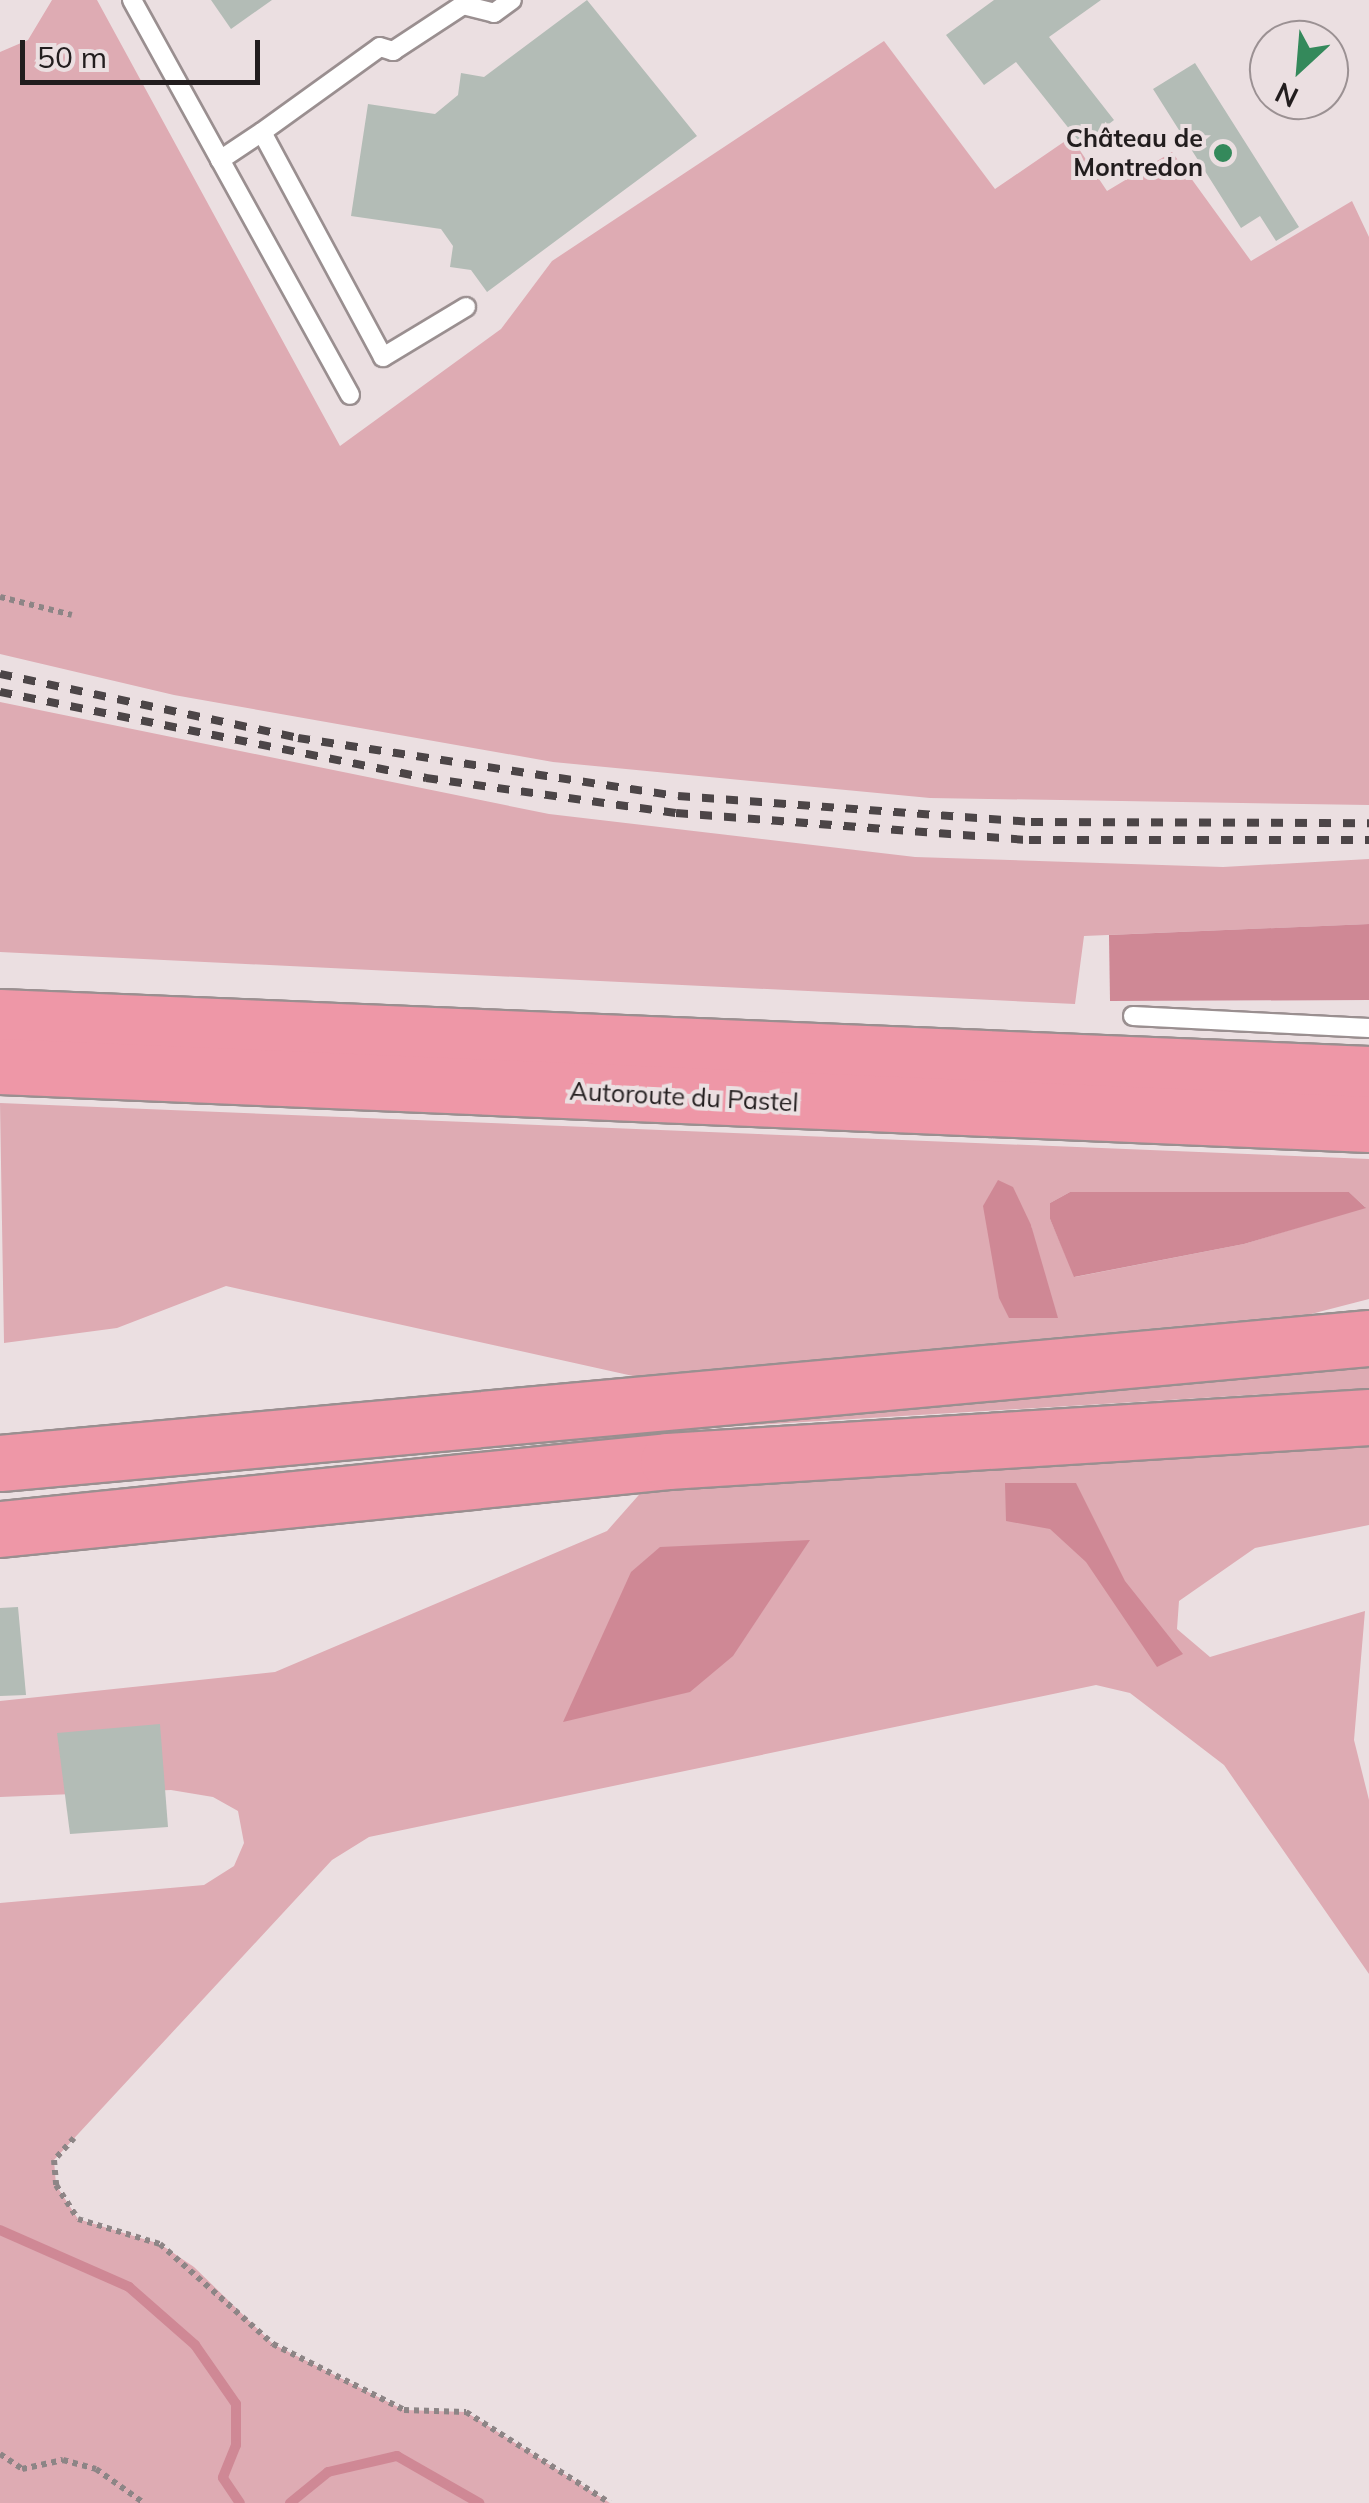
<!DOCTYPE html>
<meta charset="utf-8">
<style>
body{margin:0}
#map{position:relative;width:1369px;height:2503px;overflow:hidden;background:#ebdfe1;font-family:Mulish,sans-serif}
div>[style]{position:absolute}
.green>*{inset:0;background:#deabb3}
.water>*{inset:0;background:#cf8895}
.stream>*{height:10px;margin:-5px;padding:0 5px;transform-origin:5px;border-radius:5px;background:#cf8895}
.building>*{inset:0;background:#b3bcb6}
.path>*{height:6px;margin-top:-3px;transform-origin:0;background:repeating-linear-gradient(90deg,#8d8586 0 5px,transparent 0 10px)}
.roads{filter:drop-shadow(2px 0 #9a8f90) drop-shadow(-2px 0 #9a8f90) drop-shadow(0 2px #9a8f90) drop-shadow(0 -2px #9a8f90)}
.service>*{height:18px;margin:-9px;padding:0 9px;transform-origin:9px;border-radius:9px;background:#fff}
.motorway>*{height:55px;margin:-27.5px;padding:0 27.5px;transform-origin:27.5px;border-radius:27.5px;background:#ee97a7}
.rail>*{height:8px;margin-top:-4px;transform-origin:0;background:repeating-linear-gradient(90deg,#4c4547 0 12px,transparent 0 24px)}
.dots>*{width:28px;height:28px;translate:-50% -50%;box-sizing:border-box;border:5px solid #ebdfe1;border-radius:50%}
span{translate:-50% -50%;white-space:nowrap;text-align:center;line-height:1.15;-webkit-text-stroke:8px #ebdfe1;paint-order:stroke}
.poi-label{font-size:25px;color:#221d1e;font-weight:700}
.right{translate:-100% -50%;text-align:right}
.street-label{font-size:25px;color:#221d1e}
.north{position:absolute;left:1249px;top:20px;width:100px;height:100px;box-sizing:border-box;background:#ebdfe1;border:2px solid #9b9193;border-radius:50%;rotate:206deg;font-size:28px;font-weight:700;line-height:40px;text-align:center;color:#221d1e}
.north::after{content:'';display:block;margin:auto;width:35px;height:45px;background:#34895b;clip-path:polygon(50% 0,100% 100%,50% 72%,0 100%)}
.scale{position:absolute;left:20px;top:40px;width:240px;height:45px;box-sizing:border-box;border:5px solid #221d1e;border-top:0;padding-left:12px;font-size:30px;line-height:35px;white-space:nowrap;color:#221d1e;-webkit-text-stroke:8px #ebdfe1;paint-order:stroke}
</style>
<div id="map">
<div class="green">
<div style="clip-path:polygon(52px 0,97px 0,340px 446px,501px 329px,552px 261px,884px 41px,995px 189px,1071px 137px,1107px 191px,1172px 152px,1251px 261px,1352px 201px,1369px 237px,1369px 805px,930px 798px,553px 762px,174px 695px,0 654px,0 52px,28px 40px)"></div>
<div style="clip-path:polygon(0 702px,549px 814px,915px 857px,1223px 867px,1369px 859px,1369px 924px,1084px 936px,1075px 1004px,0 952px)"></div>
<div style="clip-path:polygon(evenodd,0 1103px,1369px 1159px,1369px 1299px,1311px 1314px,633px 1376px,226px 1286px,117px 1328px,4px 1343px,0 1103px,1070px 1192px,1349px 1192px,1365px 1207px,1244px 1244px,1075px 1277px,1050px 1219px,1050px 1203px,1070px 1192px,0 1103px,1031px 1225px,1046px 1301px,1057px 1318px,1009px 1318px,1031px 1225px)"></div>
<div style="clip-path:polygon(1369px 1353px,1369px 1388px,621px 1433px)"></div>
<div style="clip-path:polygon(1369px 1422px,1369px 1525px,1255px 1548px,1179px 1601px,1177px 1629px,1210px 1657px,1365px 1611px,1354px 1740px,1369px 1800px,1369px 1974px,1224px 1765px,1130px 1693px,1096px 1685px,369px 1837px,332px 1860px,54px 2160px,56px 2185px,78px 2219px,160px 2244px,194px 2267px,273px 2344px,404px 2410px,466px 2412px,610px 2503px,0 2503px,0 1903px,204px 1885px,234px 1866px,244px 1843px,238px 1811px,213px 1797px,171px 1790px,0 1797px,0 1701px,275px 1672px,607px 1531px,668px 1462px,820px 1481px)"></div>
</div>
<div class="water">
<div style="clip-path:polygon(1369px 924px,1369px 1000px,1110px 1001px,1109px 935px)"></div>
<div style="clip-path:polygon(998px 1180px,1013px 1187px,1031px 1225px,1058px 1318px,1009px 1318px,999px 1298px,983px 1206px)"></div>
<div style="clip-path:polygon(1070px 1192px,1349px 1192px,1366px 1208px,1244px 1244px,1074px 1277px,1050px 1219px,1050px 1203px)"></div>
<div style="clip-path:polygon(1005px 1483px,1076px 1483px,1125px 1581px,1183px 1654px,1157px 1667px,1086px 1562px,1050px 1529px,1006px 1521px)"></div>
<div style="clip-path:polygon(810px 1540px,733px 1656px,690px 1692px,563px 1722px,631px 1572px,660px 1547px)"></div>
</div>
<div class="stream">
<div style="left:0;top:2230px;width:141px;rotate:23.8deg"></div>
<div style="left:129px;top:2287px;width:88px;rotate:41.3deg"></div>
<div style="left:195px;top:2345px;width:72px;rotate:55.2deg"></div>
<div style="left:236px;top:2404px;width:41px;rotate:90deg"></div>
<div style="left:236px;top:2445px;width:35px;rotate:112deg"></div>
<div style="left:223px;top:2478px;width:30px;rotate:56deg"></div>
<div style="left:290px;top:2503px;width:49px;rotate:-39.2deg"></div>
<div style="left:328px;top:2472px;width:71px;rotate:-13.1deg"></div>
<div style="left:397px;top:2456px;width:95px;rotate:29.8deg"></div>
</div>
<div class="building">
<div style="clip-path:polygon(211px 0,272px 0,231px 29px)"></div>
<div style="clip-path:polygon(587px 0,697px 136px,487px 292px,471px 270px,450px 267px,453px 246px,441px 229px,351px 216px,368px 104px,435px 114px,458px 95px,461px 73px,484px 77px)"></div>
<div style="clip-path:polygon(994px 0,1101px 0,1049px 37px,1114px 120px,1082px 145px,1016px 62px,984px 85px,946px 35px)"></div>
<div style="clip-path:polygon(1195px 63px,1299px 227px,1276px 241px,1260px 216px,1241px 228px,1153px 89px)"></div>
<div style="clip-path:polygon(18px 1607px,26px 1695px,0 1696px,0 1608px)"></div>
<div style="clip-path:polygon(160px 1724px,168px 1827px,70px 1834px,57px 1733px)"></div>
</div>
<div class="path">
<div style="left:0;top:597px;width:74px;rotate:14deg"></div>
<div style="left:74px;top:2138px;width:30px;rotate:132deg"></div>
<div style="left:54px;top:2160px;width:25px;rotate:85deg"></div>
<div style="left:56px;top:2185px;width:40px;rotate:57.1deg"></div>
<div style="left:78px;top:2219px;width:86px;rotate:17deg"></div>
<div style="left:160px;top:2244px;width:151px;rotate:41.5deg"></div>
<div style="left:273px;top:2344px;width:147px;rotate:26.7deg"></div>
<div style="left:404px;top:2410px;width:62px;rotate:1.8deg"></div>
<div style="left:466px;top:2412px;width:170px;rotate:32.3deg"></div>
<div style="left:0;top:2454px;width:27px;rotate:34deg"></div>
<div style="left:22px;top:2469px;width:42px;rotate:-12.4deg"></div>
<div style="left:63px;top:2460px;width:34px;rotate:15deg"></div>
<div style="left:96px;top:2469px;width:59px;rotate:35.3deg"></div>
</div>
<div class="roads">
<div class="service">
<div style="left:132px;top:0;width:451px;rotate:61.1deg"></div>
<div style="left:220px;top:160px;width:50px;rotate:-33.7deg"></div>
<div style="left:466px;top:307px;width:97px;rotate:148.9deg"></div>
<div style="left:383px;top:357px;width:255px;rotate:-118.3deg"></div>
<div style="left:262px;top:132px;width:145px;rotate:-35.8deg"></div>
<div style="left:380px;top:47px;width:14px;rotate:17deg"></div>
<div style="left:393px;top:51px;width:84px;rotate:-33.3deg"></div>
<div style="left:463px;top:5px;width:32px;rotate:14deg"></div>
<div style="left:494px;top:13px;width:22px;rotate:-36deg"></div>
<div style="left:1133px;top:1016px;width:236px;rotate:2.9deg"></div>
</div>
<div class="motorway">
<div style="left:0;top:1017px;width:1370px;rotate:2.38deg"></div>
<div style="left:0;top:1066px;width:1370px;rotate:2.43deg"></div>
<div style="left:0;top:1463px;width:1375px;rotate:-5.22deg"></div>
<div style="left:0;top:1529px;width:671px;rotate:-5.81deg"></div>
<div style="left:668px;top:1461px;width:702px;rotate:-3.59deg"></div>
</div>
</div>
<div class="rail">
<div style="left:0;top:674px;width:305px;rotate:12.1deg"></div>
<div style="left:298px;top:738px;width:384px;rotate:8.7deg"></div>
<div style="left:678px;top:796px;width:354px;rotate:4.2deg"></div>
<div style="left:1031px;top:822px;width:338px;rotate:0.2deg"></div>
<div style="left:0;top:692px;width:435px;rotate:11.4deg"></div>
<div style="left:426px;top:778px;width:252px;rotate:8deg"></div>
<div style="left:676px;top:813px;width:354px;rotate:4.4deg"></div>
<div style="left:1029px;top:840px;width:340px"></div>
</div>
<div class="dots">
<div style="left:1223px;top:153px;background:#34895b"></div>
</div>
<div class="poi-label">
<span class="right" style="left:1203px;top:153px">Château de<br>Montredon</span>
</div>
<div class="street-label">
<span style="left:684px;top:1097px;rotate:3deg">Autoroute du Pastel</span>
</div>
<div class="north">N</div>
<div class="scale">50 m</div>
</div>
